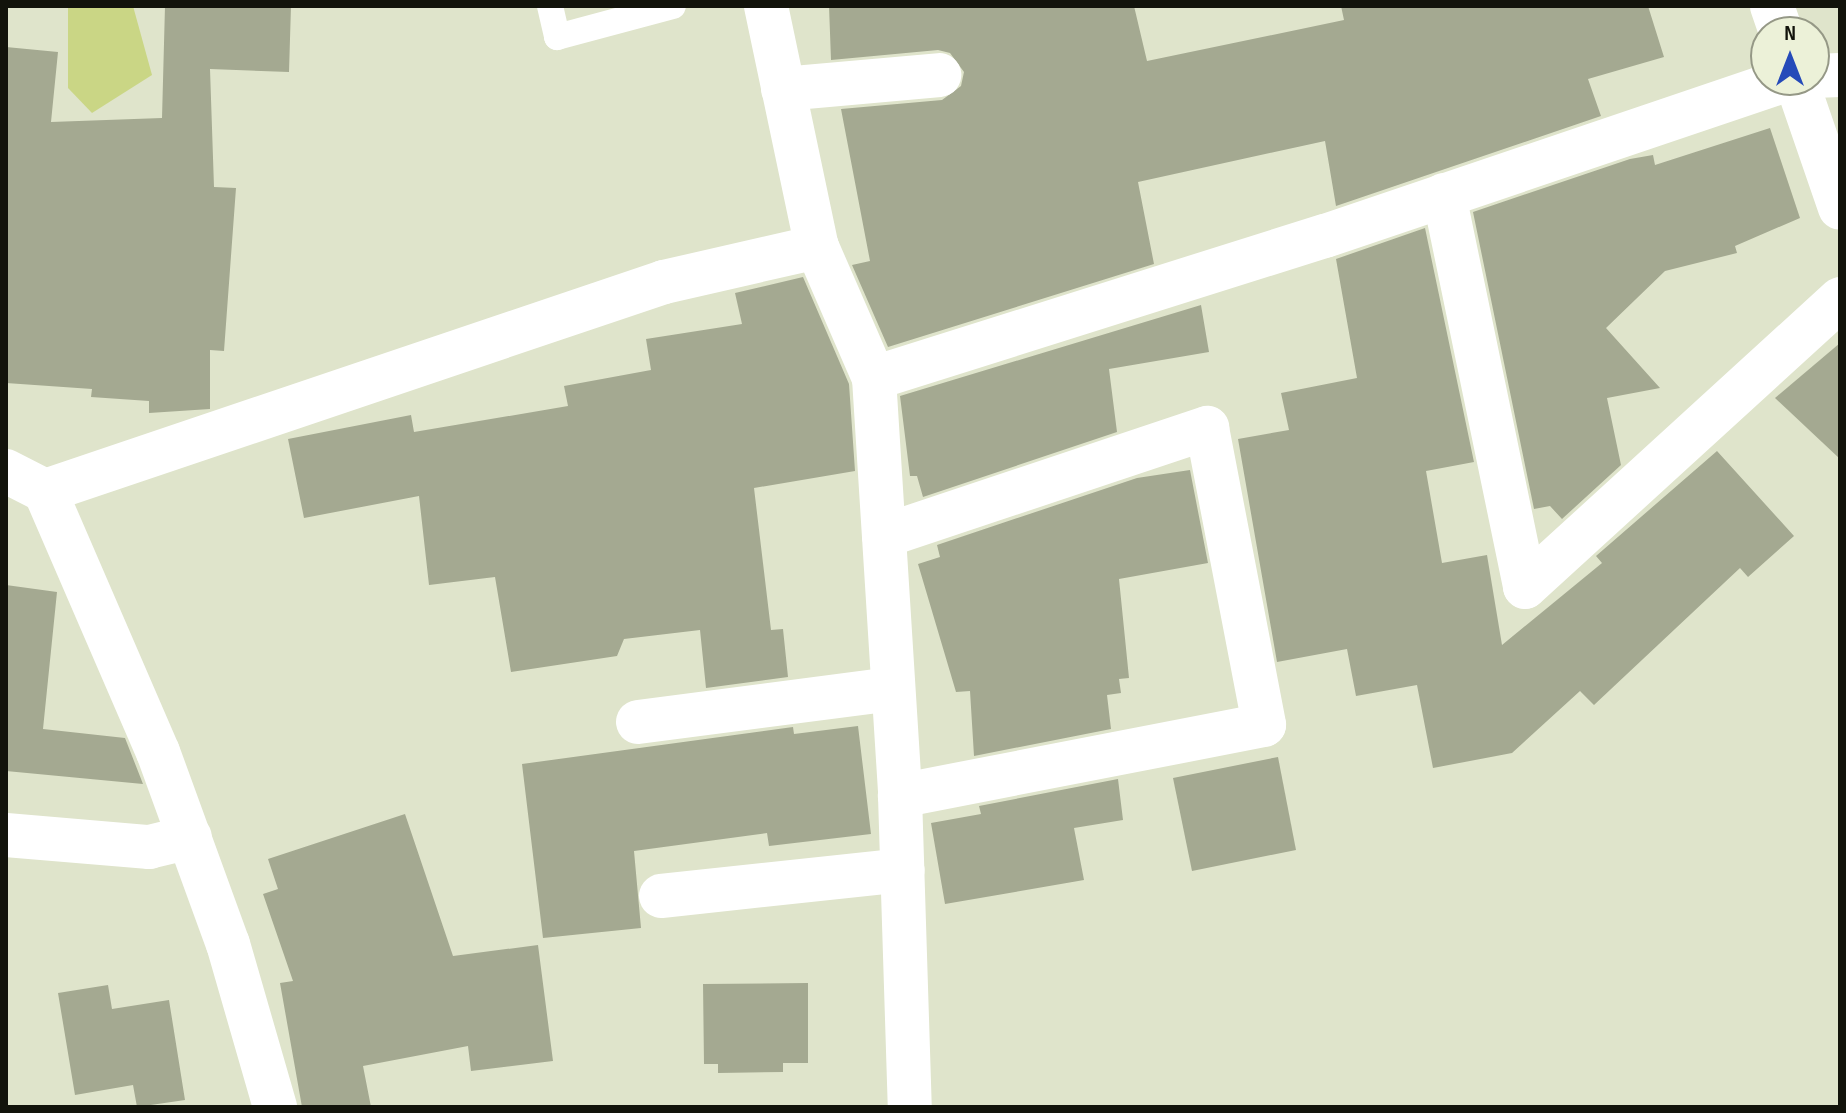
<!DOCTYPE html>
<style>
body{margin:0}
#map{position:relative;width:1846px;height:1113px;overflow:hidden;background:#dfe4cb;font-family:"Sofia Sans Condensed",sans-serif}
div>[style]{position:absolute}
.green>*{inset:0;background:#cad685}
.building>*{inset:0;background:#a4a991}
.lane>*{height:26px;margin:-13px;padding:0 13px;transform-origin:13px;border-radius:13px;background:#fff}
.street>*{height:44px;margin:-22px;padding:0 22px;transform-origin:22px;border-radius:22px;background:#fff}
span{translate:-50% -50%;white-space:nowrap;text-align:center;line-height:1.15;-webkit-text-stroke:8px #ecf1d8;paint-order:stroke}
.frame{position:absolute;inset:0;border:8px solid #12130b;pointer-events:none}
.north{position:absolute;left:1750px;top:16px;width:80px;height:80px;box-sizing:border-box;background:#ecf1d8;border:2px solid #959886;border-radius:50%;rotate:0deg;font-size:22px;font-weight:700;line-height:32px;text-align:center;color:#12130b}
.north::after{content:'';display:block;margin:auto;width:28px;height:36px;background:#254ab9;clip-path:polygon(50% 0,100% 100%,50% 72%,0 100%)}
</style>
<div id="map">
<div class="green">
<div style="clip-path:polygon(68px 6px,133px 6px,152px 75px,92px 113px,68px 88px)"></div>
</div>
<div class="building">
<div style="clip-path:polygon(165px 6px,291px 6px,289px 72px,210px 69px,214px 187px,236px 188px,224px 351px,210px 350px,210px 409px,149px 413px,149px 401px,91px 397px,92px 389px,6px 383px,6px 47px,58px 52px,51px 122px,162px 118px)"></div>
<div style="clip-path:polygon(829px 6px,1134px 6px,1147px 61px,1344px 20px,1341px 6px,1648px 6px,1664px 57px,1588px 79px,1601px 116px,1336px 206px,1325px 141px,1138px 182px,1154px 264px,888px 347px,852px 265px,870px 261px,841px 109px,942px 100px,961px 86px,964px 72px,950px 53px,938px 50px,831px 60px)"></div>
<div style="clip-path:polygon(1770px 128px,1800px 218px,1735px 246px,1737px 253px,1665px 271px,1606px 328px,1660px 388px,1607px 398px,1621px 465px,1562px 519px,1550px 506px,1534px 509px,1473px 212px,1630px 159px,1653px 155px,1655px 165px)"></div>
<div style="clip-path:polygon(1425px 228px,1474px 462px,1426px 471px,1442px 563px,1487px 555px,1502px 645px,1602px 563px,1596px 556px,1717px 451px,1794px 536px,1748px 577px,1740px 568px,1594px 705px,1580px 691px,1512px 753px,1433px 768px,1417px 685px,1356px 696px,1347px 649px,1277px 662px,1238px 439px,1289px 430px,1281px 393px,1357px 378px,1336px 259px)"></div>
<div style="clip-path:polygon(803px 277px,849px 384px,855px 471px,754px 488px,771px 630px,783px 629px,788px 677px,706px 688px,700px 630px,624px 639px,617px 656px,511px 672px,495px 577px,429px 585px,419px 496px,304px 518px,288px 439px,411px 415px,414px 432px,568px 406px,564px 386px,651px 370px,646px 339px,742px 324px,735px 293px)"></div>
<div style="clip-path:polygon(1201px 305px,1209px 352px,1109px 369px,1117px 432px,923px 497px,917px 476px,910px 476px,900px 396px)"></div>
<div style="clip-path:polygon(1840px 343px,1840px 459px,1775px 398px)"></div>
<div style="clip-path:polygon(1190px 470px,1208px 563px,1119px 579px,1129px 678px,1119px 679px,1121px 693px,1107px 695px,1111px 729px,974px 756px,970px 691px,956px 692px,918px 564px,940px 557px,937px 545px,1137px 478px)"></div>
<div style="clip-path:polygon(6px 585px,57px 592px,43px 729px,125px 738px,143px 784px,6px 771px)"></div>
<div style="clip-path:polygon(858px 726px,871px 834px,769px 846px,767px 833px,634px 851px,641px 928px,543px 938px,522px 764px,793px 727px,794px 734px)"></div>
<div style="clip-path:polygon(1278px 757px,1296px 850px,1192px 871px,1173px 778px)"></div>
<div style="clip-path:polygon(1118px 779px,1123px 820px,1074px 828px,1084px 880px,945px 904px,931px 823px,981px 814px,979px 806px)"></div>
<div style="clip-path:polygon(405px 814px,453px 956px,538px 945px,553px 1061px,471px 1071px,468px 1046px,363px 1066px,371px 1107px,302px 1107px,280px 983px,293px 981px,263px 894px,278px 889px,268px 859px)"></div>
<div style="clip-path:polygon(808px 983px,808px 1063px,783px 1063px,783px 1072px,718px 1073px,718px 1064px,704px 1064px,703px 984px)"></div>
<div style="clip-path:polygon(108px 985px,112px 1009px,169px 1000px,185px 1100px,137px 1107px,133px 1085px,75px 1095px,58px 993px)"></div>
</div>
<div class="lane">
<div style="left:550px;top:6px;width:32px;rotate:77deg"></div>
<div style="left:557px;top:37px;width:120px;rotate:-15deg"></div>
</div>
<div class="street">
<div style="left:766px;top:6px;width:246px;rotate:78.1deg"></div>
<div style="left:817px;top:247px;width:143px;rotate:66.5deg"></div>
<div style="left:874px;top:378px;width:419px;rotate:86.4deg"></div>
<div style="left:900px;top:796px;width:311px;rotate:88.2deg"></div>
<div style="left:1772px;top:6px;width:28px;rotate:71deg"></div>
<div style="left:1814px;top:76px;width:26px;rotate:-2deg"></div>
<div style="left:1796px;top:80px;width:135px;rotate:71deg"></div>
<div style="left:783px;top:89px;width:157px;rotate:-5.1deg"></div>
<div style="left:1444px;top:195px;width:400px;rotate:78.3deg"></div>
<div style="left:1525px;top:587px;width:427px;rotate:-42.4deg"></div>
<div style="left:874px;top:378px;width:473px;rotate:-17.5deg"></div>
<div style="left:1325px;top:236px;width:486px;rotate:-18.7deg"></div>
<div style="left:6px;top:471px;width:44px;rotate:27.1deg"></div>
<div style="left:45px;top:491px;width:284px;rotate:66.6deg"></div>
<div style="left:158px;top:752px;width:204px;rotate:70deg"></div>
<div style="left:228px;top:944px;width:170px;rotate:73.9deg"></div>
<div style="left:45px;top:491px;width:653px;rotate:-18.66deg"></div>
<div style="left:664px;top:282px;width:157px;rotate:-12.9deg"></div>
<div style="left:884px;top:536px;width:341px;rotate:-18.5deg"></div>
<div style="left:1207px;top:428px;width:302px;rotate:79.1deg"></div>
<div style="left:1264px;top:725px;width:371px;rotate:169deg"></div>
<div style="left:638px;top:722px;width:257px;rotate:-7.4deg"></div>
<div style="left:6px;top:835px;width:144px;rotate:4.8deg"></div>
<div style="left:149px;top:847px;width:42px;rotate:-13.7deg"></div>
<div style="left:661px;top:896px;width:243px;rotate:-6.1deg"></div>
</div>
<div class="frame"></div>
<div class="north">N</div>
</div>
